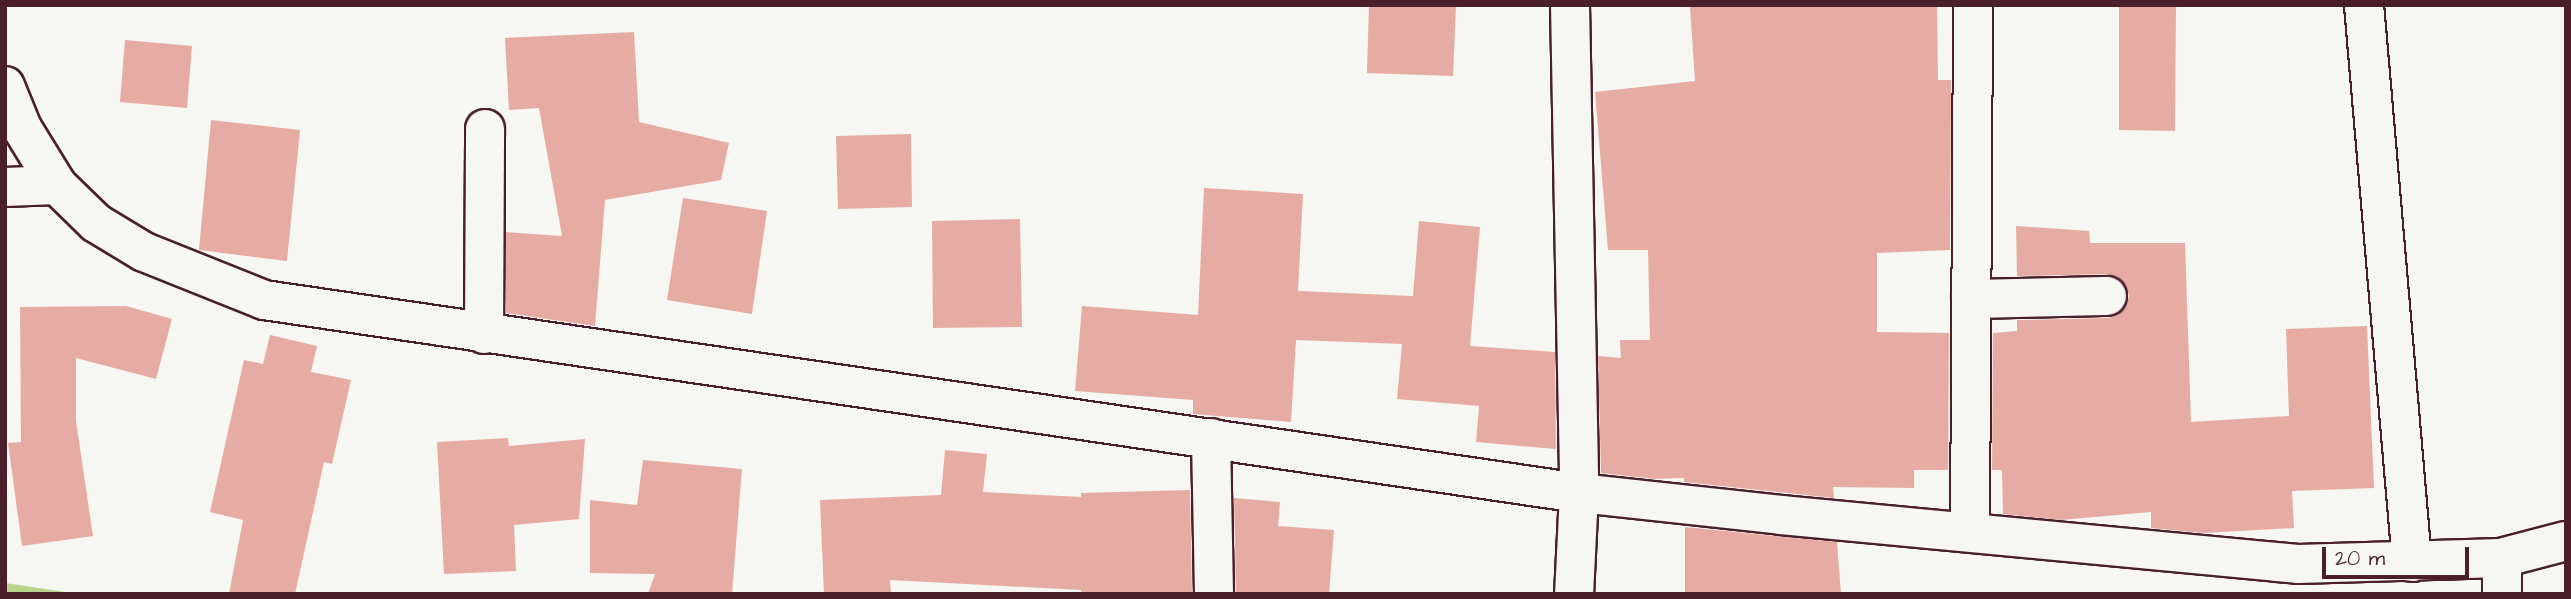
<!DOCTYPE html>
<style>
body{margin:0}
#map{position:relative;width:2571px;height:599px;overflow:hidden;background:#f6f6f2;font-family:"Architects Daughter",sans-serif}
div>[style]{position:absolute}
.green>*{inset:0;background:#bad48b}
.building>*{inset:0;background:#e6aca3}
.roads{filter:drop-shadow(2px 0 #4a1f2b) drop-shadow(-2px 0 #4a1f2b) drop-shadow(0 2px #4a1f2b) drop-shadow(0 -2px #4a1f2b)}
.minor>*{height:38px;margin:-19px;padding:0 19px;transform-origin:19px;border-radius:19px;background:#f6f6f2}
span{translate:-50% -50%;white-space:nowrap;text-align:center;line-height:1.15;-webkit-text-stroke:6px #f6f6f2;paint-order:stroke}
.frame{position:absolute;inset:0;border:7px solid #4a1f2b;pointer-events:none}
.scale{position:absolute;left:2322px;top:547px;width:147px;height:32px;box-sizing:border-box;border:4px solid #4a1f2b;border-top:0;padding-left:9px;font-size:21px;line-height:24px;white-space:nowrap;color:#4a1f2b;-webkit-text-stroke:5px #f6f6f2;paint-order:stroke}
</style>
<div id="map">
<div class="green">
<div style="clip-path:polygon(5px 583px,79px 594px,5px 594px)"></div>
</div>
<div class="building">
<div style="clip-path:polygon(1369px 5px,1456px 6px,1453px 76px,1367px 73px)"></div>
<div style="clip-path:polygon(1937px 5px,1938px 80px,1951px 80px,1950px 250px,1877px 253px,1877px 332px,1949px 333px,1948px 470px,1914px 470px,1914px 488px,1833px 487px,1834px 498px,1684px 482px,1684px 478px,1655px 479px,1601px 473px,1598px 356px,1621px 358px,1620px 340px,1650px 340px,1648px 250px,1608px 250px,1595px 92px,1695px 81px,1690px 7px)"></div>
<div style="clip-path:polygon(2119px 5px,2176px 5px,2175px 131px,2119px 130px)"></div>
<div style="clip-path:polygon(634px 32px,639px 122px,729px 143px,721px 180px,605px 200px,595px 326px,506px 313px,506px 232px,562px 236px,539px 108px,509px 110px,505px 38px)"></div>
<div style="clip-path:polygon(125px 40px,192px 46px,187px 108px,120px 102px)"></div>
<div style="clip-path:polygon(211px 120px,300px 130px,287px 261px,199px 250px)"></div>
<div style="clip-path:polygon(911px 134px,912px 207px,838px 209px,836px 136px)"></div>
<div style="clip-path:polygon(1204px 188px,1303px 194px,1298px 291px,1413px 296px,1419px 221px,1480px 227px,1470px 346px,1555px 352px,1556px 449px,1476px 442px,1479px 406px,1397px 399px,1402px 344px,1296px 340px,1291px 422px,1193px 414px,1193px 400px,1075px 391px,1082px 306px,1198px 315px)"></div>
<div style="clip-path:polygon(683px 198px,767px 211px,752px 314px,667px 300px)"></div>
<div style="clip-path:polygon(1020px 219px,1022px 327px,933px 328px,932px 221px)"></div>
<div style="clip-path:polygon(2016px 226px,2089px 231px,2090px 243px,2185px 243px,2191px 422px,2289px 416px,2286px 329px,2367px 326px,2374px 488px,2292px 491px,2294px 528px,2204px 533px,2151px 528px,2151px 512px,2061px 520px,2003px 514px,2002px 470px,1992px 470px,1993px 333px,2017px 331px,2017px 320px,2108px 318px,2118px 315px,2126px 307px,2129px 296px,2125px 284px,2118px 277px,2107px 274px,2017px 276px)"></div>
<div style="clip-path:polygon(126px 306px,172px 319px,156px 379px,76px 358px,76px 421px,93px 536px,22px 546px,8px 443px,21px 442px,20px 307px)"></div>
<div style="clip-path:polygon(270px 335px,317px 346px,311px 372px,351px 380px,332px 464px,324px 462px,295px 594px,229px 594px,243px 520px,210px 512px,244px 360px,263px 364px)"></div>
<div style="clip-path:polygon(508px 438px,509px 446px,585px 439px,579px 519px,514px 525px,516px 571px,444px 574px,437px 442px)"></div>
<div style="clip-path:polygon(945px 450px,987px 454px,983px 492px,1081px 497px,1081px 493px,1190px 490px,1192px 594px,1082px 594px,1081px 590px,890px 580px,891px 594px,824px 594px,820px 500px,941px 495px)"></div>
<div style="clip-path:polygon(643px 460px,742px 469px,732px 594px,648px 594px,655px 574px,590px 573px,590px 500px,637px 505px)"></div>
<div style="clip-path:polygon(1234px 498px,1280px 502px,1278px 526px,1334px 530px,1329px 594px,1236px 594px)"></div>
<div style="clip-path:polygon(1685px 527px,1837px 542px,1841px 594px,1685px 594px)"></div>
</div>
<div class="roads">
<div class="minor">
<div style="left:1570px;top:5px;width:488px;rotate:88.9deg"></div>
<div style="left:1579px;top:493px;width:101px;rotate:92.8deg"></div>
<div style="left:2364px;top:5px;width:559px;rotate:85.07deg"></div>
<div style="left:5px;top:86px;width:45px;rotate:68deg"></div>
<div style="left:22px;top:128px;width:67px;rotate:58.4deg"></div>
<div style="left:57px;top:185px;width:54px;rotate:44.3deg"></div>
<div style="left:96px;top:223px;width:56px;rotate:31.1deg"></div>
<div style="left:144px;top:252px;width:129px;rotate:21.8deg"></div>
<div style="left:264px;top:300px;width:1329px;rotate:8.35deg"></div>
<div style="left:1579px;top:493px;width:203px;rotate:6.2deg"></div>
<div style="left:1781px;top:515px;width:519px;rotate:5.41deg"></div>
<div style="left:2298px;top:564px;width:203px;rotate:-1.7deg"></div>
<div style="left:2501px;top:558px;width:67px;rotate:-14.7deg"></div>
<div style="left:5px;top:187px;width:52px;rotate:-2.2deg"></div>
<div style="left:1971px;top:299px;width:136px;rotate:-1.3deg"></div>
<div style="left:484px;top:334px;width:205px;rotate:-89.7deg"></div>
<div style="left:1211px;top:438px;width:156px;rotate:88.9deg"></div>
<div style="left:1970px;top:532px;width:527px;rotate:-89.67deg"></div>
<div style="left:2501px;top:558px;width:36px;rotate:88deg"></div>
</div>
</div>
<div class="frame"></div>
<div class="scale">20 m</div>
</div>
